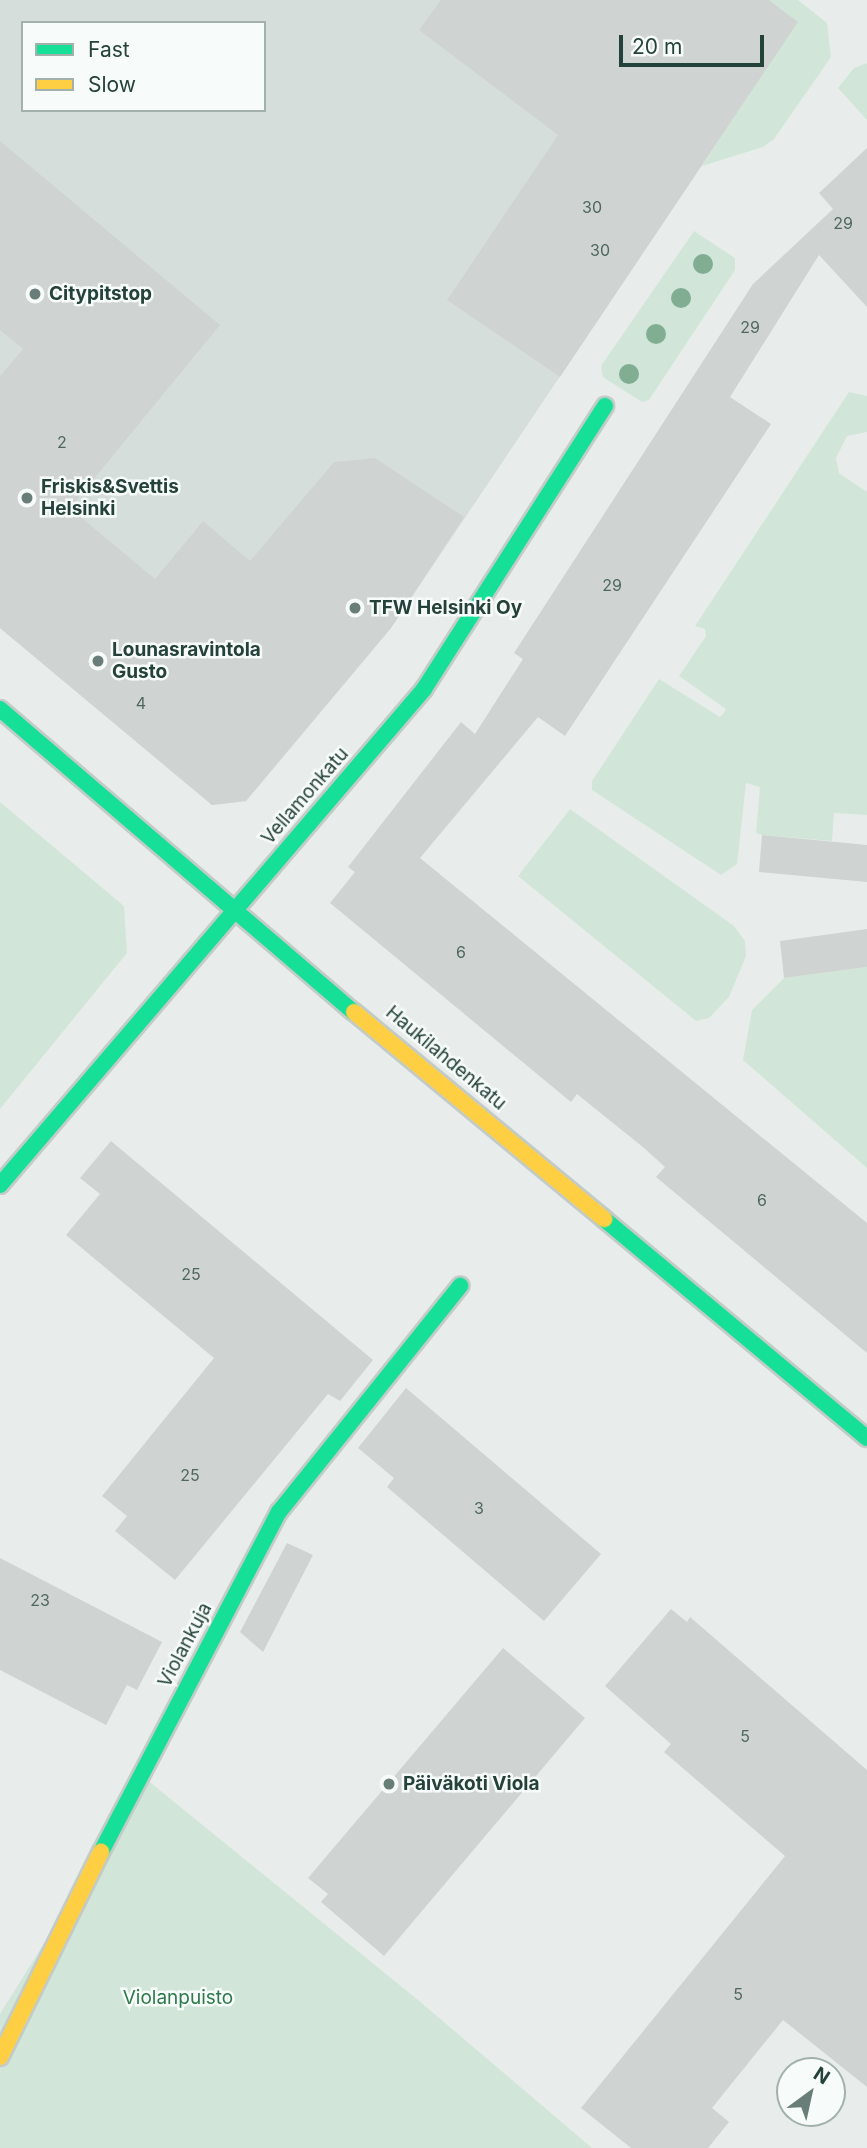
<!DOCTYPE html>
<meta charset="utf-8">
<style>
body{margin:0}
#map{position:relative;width:867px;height:2148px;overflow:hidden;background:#e8edeb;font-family:Inter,sans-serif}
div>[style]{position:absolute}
.built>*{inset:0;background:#d6dedb}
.green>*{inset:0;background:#d1e6d8}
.building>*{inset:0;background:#cfd4d2}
.roads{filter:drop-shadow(2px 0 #c3cbc8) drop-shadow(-2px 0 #c3cbc8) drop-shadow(0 2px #c3cbc8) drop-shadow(0 -2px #c3cbc8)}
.fast>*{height:16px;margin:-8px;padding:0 8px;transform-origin:8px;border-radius:8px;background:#16e098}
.slow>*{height:16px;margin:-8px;padding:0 8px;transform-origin:8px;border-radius:8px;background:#ffcf43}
.trees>*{width:20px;height:20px;margin:-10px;border-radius:50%;background:#81ae93}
.dots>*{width:19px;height:19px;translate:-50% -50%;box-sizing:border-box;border:4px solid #f7fbf9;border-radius:50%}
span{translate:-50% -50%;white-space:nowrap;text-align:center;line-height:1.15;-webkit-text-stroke:5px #f7fbf9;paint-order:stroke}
.number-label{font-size:16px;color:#506761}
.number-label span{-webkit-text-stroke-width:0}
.poi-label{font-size:19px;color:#24423a;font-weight:700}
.left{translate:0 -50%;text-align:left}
.street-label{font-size:19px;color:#24423a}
.park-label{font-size:19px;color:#2d7a4b}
.legend{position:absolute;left:21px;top:21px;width:245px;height:91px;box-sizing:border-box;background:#f7fbf9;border:2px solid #a3b1ad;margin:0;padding:9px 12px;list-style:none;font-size:21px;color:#24423a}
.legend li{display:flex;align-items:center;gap:14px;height:35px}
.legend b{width:35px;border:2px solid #a3b1ad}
.north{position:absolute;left:776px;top:2057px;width:70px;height:70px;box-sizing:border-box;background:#f7fbf9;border:2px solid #a3b1ad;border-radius:50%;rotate:33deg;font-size:19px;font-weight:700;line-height:28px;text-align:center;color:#24423a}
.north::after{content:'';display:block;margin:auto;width:24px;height:32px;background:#697e78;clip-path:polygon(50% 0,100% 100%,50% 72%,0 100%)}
.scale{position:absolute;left:619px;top:35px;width:145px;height:32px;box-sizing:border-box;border:4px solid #24423a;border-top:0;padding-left:9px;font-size:21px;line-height:24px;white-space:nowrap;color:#24423a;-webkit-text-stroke:5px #f7fbf9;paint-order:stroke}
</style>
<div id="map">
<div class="built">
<div style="clip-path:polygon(evenodd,0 0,769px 0,798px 22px,391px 628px,246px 801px,212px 805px,0 628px,0 0,23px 23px,264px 23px,264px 110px,23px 110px,23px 23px)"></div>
</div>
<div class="green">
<div style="clip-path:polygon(769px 0,798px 0,827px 23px,831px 57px,774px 139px,763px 147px,702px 166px,798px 22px)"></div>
<div style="clip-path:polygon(867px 63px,867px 120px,838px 88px,854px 68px)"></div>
<div style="clip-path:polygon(694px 231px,735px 258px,735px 270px,649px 400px,642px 402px,603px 377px,601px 366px)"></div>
<div style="clip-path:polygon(849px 392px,867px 396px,867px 432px,847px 436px,836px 458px,839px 473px,867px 492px,867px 815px,834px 813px,832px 841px,762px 835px,756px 833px,760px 787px,746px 783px,737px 864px,721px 875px,592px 790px,592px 781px,659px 679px,720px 717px,723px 714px,726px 709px,679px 676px,706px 636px,705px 629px,695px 626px)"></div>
<div style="clip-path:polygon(0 802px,124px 906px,127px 953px,0 1109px)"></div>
<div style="clip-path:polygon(570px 809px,734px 926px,745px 941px,746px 956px,729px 997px,709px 1018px,696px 1021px,518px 876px)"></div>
<div style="clip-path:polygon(867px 967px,867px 1168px,743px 1060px,752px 1010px,784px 978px)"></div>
<div style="clip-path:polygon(146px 1779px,418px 2000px,592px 2148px,0 2148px,0 2014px)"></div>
</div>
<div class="building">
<div style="clip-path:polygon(441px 0,769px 0,798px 22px,560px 377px,447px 300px,558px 135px,419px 30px)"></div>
<div style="clip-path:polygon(0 141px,220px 325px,70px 508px,155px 579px,203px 521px,250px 561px,334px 462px,375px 458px,464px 517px,391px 628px,246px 801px,212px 805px,0 628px,0 376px,23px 349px,0 330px)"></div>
<div style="clip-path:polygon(867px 148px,867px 307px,819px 255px,730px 397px,771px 424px,565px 736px,538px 717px,420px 858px,867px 1223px,867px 1353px,656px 1177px,665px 1167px,644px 1148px,577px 1094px,571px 1102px,330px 903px,355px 872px,348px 867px,461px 722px,475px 734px,523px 659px,514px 653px,753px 284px,833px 209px,819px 193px)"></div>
<div style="clip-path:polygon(762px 835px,867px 845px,867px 882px,759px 872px)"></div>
<div style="clip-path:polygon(867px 929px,867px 967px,784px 978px,780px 941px)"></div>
<div style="clip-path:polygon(111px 1141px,373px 1360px,340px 1401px,328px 1394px,175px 1580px,115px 1531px,127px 1516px,102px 1496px,214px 1358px,66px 1235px,100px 1194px,80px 1178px)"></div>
<div style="clip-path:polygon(406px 1388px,601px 1554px,544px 1621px,387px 1487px,394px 1478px,358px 1448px)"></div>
<div style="clip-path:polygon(287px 1543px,313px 1555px,263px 1652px,240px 1632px)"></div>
<div style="clip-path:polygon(0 1558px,162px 1642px,137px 1690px,127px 1685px,106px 1725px,0 1670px)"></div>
<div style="clip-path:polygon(671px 1609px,687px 1622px,690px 1617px,867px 1770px,867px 2087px,783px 2020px,712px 2108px,729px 2122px,708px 2148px,631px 2148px,581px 2108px,785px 1856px,664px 1752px,671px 1744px,605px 1686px)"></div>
<div style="clip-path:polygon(503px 1648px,585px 1718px,384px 1956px,321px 1902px,328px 1894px,308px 1878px)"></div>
</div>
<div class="roads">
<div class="fast">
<div style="left:0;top:709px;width:466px;rotate:40.6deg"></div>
<div style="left:0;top:1185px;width:653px;rotate:-49.47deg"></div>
<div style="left:424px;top:689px;width:336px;rotate:-57.4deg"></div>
<div style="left:604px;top:1219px;width:342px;rotate:39.8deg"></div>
<div style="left:101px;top:1852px;width:384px;rotate:-62.4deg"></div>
<div style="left:279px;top:1512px;width:290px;rotate:-51.3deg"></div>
</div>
<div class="slow">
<div style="left:354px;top:1012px;width:325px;rotate:39.6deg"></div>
<div style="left:0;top:2057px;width:229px;rotate:-63.8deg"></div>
</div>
</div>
<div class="trees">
<div style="left:703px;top:264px"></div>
<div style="left:681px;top:298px"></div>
<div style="left:656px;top:334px"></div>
<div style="left:629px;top:374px"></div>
</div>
<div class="dots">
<div style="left:35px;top:294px;background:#697e78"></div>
<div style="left:27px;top:498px;background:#697e78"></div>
<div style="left:355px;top:608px;background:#697e78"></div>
<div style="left:98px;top:661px;background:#697e78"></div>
<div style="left:389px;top:1784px;background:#697e78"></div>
</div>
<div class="number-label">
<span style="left:592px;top:207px">30</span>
<span style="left:843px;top:223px">29</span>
<span style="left:600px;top:250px">30</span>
<span style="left:750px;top:327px">29</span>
<span style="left:62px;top:442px">2</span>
<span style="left:612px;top:585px">29</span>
<span style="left:141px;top:703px">4</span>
<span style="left:461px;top:952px">6</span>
<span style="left:762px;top:1200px">6</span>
<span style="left:191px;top:1274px">25</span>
<span style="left:190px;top:1475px">25</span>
<span style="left:479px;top:1508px">3</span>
<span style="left:40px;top:1600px">23</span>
<span style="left:745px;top:1736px">5</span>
<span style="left:738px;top:1994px">5</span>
</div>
<div class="poi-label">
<span class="left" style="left:49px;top:294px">Citypitstop</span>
<span class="left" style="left:41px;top:498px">Friskis&amp;Svettis<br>Helsinki</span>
<span class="left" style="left:369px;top:608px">TFW Helsinki Oy</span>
<span class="left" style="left:112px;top:661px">Lounasravintola<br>Gusto</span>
<span class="left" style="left:403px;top:1784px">Päiväkoti Viola</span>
</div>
<div class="street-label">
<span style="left:305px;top:796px;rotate:-49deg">Vellamonkatu</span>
<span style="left:446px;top:1058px;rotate:40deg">Haukilahdenkatu</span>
<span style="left:185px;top:1645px;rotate:-62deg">Violankuja</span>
</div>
<div class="park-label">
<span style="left:178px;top:1998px">Violanpuisto</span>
</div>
<ul class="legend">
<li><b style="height:9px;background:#16e098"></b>Fast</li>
<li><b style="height:9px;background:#ffcf43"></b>Slow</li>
</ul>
<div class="north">N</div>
<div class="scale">20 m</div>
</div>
